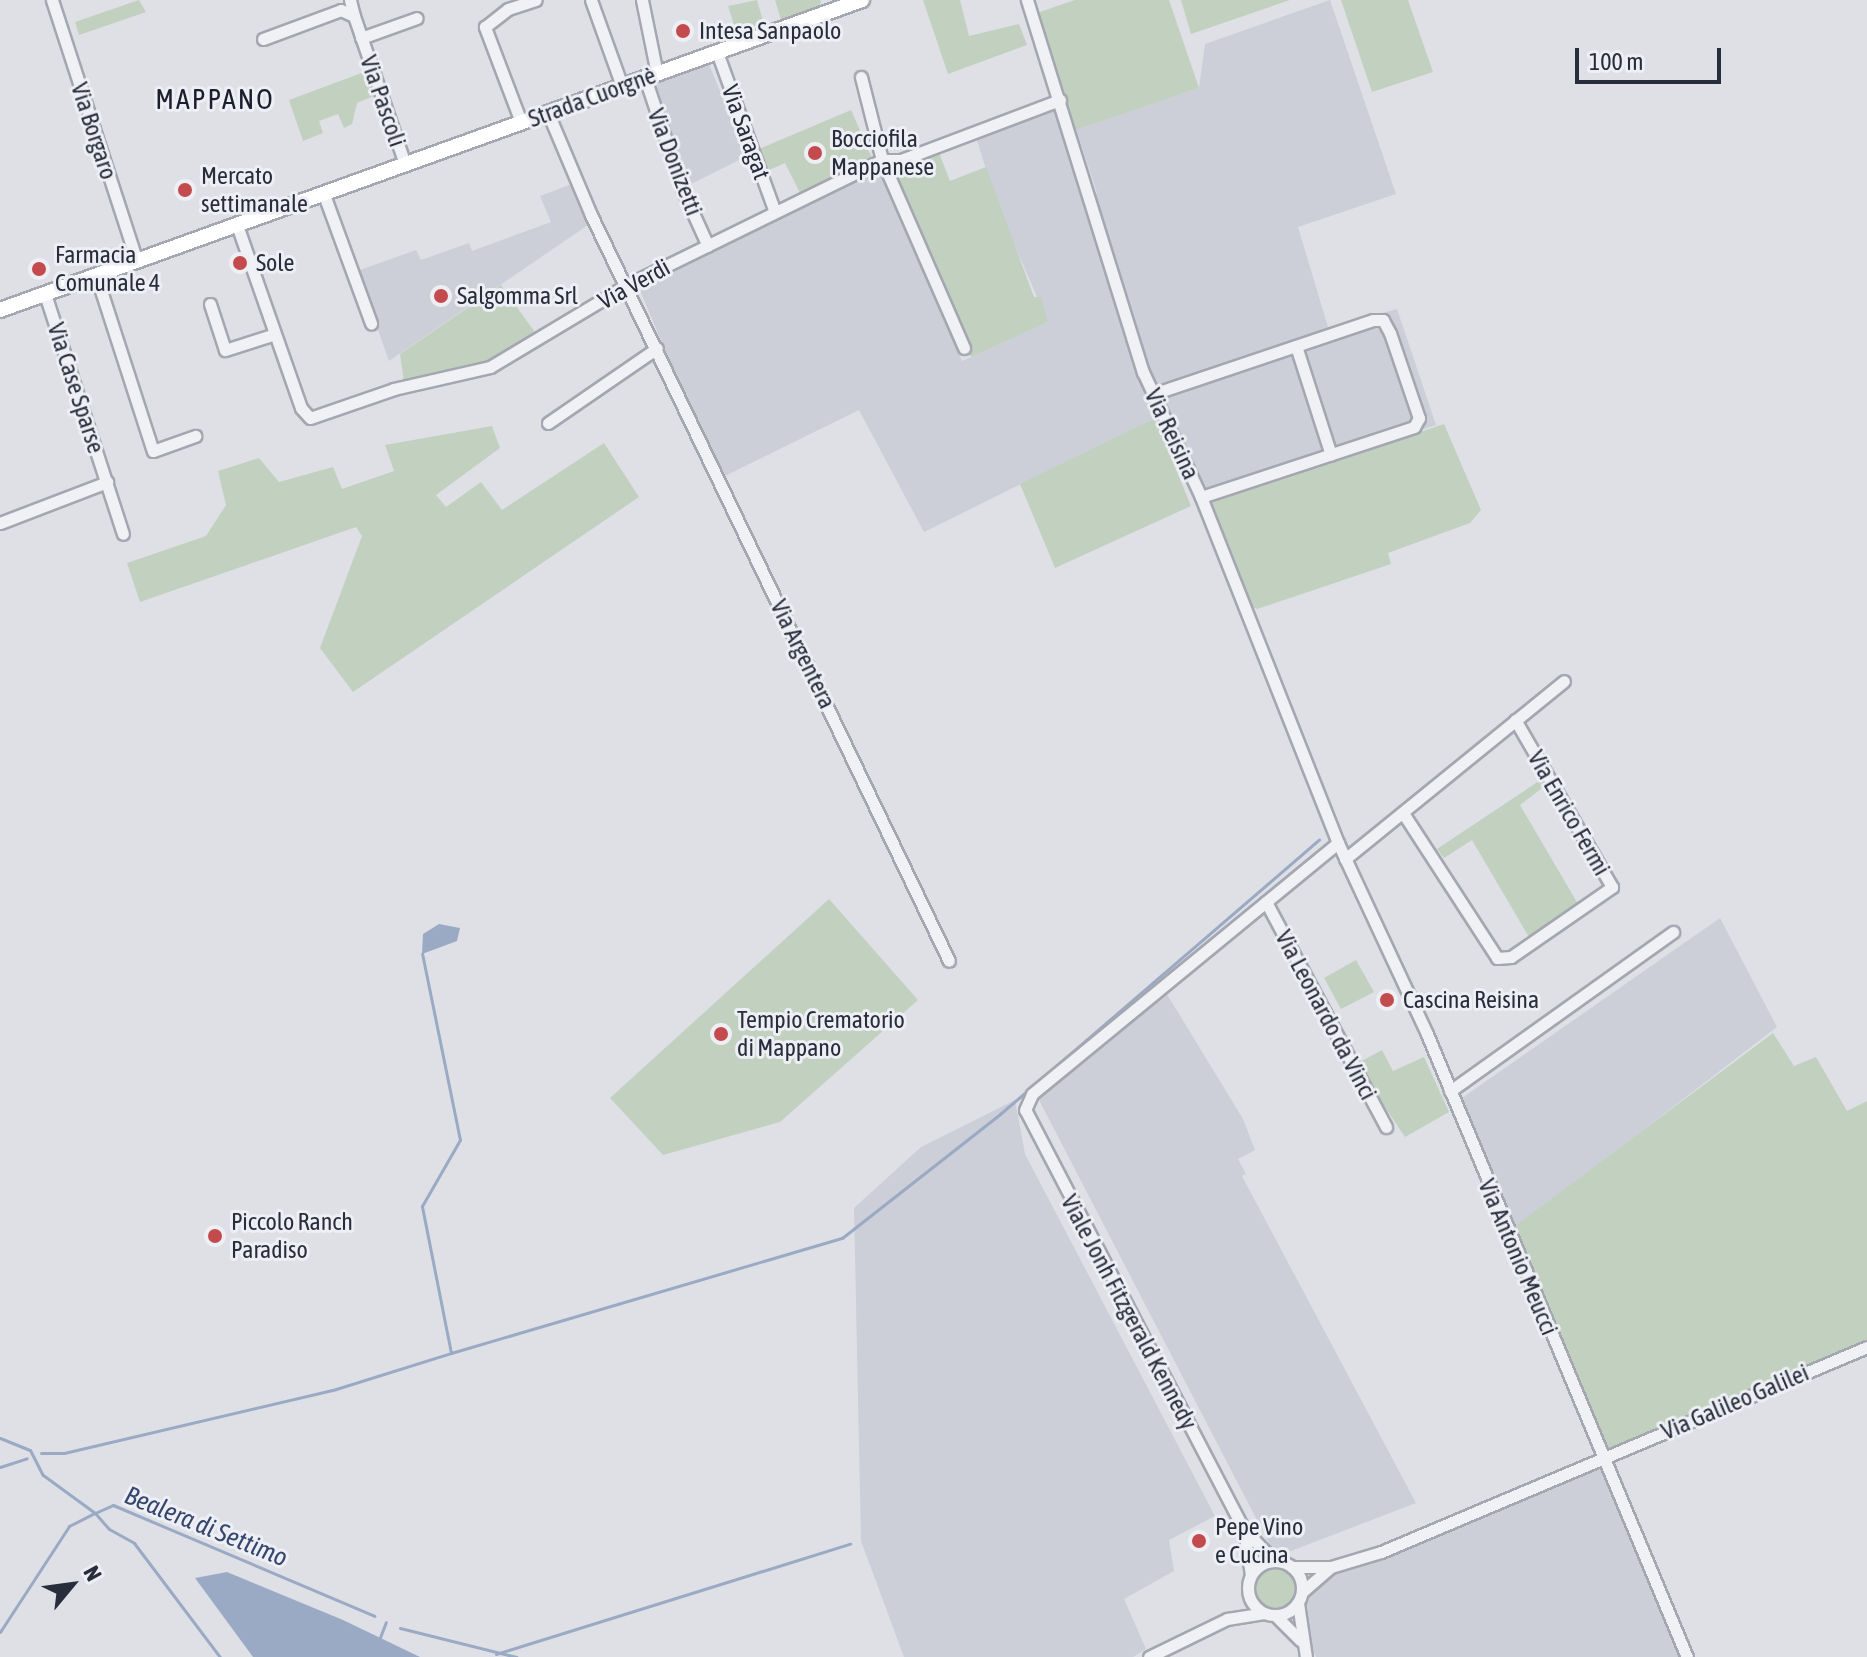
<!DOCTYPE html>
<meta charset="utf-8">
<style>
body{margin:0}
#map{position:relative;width:1867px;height:1657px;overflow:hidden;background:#dee0e6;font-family:"Asap Condensed",sans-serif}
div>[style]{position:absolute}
.built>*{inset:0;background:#cccfd8}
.green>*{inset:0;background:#c2d0c0}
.round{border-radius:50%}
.water>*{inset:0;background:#9baac4}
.stream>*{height:3px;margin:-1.5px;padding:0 1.5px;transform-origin:1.5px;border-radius:1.5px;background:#9baac4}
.roads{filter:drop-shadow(2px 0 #a4a7b0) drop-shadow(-2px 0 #a4a7b0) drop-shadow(0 2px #a4a7b0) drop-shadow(0 -2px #a4a7b0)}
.minor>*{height:11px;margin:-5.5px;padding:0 5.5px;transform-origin:5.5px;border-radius:5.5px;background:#f0f1f5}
.minor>.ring{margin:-5.5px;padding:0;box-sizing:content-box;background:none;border:11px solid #f0f1f5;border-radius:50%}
.major>*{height:14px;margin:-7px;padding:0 7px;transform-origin:7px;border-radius:7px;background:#fff}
.dots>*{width:22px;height:22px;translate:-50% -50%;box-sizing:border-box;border:4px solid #edeff4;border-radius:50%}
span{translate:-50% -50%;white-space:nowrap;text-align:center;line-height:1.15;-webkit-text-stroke:6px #edeff4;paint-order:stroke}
.poi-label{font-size:24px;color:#282d3c}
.left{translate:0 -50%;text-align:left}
.street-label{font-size:24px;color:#282d3c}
.water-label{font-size:26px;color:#36476d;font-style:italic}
.quarter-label{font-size:28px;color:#1b1e2d;letter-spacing:2px}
.north{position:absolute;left:32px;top:1545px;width:80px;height:80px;-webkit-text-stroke:6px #edeff4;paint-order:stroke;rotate:61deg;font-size:22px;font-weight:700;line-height:32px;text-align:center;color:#282d3c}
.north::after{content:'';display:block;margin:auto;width:28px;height:36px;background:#282d3c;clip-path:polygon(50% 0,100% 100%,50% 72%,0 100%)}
.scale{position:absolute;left:1575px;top:48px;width:146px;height:36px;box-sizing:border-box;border:4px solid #282d3c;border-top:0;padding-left:10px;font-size:24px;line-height:28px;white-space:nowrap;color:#282d3c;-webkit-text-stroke:6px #edeff4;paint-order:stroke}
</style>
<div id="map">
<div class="built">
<div style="clip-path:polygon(1330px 0,1396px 194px,1298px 227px,1328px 327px,1397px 309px,1436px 425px,1209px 502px,1153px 394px,1089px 198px,1097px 193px,1076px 129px,1199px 88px,1205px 44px)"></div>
<div style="clip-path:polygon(708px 62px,747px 156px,685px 187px,649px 80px)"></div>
<div style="clip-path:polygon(1054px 103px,1155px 418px,924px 532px,859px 410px,719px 479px,639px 288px,879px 168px,962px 361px,1048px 322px,998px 207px,974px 131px)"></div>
<div style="clip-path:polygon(572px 184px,588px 225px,389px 361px,357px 271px,416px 250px,421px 260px,469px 243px,472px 251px,551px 222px,540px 196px)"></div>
<div style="clip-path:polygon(1720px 918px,1777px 1027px,1516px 1228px,1462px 1098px)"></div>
<div style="clip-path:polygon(1165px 991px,1243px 1119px,1255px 1150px,1238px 1159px,1246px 1174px,1242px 1176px,1416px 1503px,1291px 1551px,1272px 1549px,1039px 1100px)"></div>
<div style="clip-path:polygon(1015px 1100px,1025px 1154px,1215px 1516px,1169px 1540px,1174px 1571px,1124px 1599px,1146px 1649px,1133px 1657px,904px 1657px,861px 1541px,854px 1208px,921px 1147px)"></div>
<div style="clip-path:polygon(1602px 1458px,1681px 1657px,1316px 1657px,1301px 1621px,1302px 1592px,1310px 1580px)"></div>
</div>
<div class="green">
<div style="clip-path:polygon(139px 0,146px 12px,79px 35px,75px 22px)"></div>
<div style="clip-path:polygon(757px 0,765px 28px,738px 37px,728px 6px)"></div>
<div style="clip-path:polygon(775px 0,820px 0,821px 2px,817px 10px,782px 23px)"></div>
<div style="clip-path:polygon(923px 0,960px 0,969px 36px,1019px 24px,1027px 45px,948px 74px)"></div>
<div style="clip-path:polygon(1075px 0,1169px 0,1199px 88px,1069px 132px,1031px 15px)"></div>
<div style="clip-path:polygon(1181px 0,1290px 0,1191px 34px)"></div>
<div style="clip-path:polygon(1341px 0,1408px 0,1433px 72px,1372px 92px)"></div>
<div style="clip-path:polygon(367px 71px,376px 95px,357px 103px,352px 124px,344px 128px,338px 114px,319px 121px,323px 133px,303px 141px,289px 100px)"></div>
<div style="clip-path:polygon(851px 110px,872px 158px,800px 193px,785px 163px,767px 171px,759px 149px)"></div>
<div style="clip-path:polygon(938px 150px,950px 181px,986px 167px,1034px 297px,1041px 297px,1048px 322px,971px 357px,889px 167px)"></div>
<div style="clip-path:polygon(501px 285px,537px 335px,477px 367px,404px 382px,400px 354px)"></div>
<div style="clip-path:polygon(1155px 418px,1191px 506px,1055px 568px,1020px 484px)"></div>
<div style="clip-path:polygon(1444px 424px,1481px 510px,1470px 523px,1388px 553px,1391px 564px,1257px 609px,1250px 606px,1210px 502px)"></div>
<div style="clip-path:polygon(492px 426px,500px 448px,436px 495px,446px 507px,481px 482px,502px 510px,604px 443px,639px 497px,353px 692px,320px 648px,362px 536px,356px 527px,140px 602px,127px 563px,206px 536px,226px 505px,218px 471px,259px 458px,279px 482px,333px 467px,342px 489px,394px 471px,385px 445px)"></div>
<div style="clip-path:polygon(1542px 779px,1546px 785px,1520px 805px,1578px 904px,1529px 937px,1472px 840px,1444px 858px,1437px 849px)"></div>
<div style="clip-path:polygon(829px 899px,918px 1000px,780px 1122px,663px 1155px,610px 1098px)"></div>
<div style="clip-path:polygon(1356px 960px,1374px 992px,1341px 1009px,1324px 978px)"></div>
<div style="clip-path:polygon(1773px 1033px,1794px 1066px,1816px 1057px,1847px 1111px,1867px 1101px,1867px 1347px,1602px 1458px,1507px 1232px)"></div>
<div style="clip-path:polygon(1382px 1050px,1393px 1071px,1424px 1057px,1449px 1112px,1405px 1137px,1356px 1064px)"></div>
<div class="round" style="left:1254px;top:1567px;width:42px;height:42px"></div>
</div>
<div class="water">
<div style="clip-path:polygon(439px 924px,460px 928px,457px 941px,422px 954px,423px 934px)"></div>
<div style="clip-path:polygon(227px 1572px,343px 1620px,420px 1657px,253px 1657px,195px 1578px)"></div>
</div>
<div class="stream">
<div style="left:451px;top:1353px;width:408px;rotate:-16.4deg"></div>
<div style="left:842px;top:1238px;width:201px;rotate:-38.1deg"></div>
<div style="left:1000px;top:1114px;width:421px;rotate:-40.7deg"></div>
<div style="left:0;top:1438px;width:32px;rotate:22deg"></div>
<div style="left:30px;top:1450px;width:28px;rotate:63deg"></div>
<div style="left:43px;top:1475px;width:64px;rotate:36.2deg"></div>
<div style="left:95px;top:1513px;width:20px;rotate:-24deg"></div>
<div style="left:113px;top:1505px;width:284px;rotate:23deg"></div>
<div style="left:41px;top:1453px;width:23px"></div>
<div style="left:64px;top:1453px;width:279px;rotate:-13.2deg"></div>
<div style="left:336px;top:1389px;width:121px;rotate:-17.4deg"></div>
<div style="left:451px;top:1353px;width:150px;rotate:-101.2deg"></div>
<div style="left:422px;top:1206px;width:76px;rotate:-60.1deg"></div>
<div style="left:460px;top:1140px;width:190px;rotate:-101.5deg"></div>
<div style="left:0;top:1467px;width:28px;rotate:-18deg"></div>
<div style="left:400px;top:1628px;width:120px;rotate:14deg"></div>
<div style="left:0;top:1632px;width:126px;rotate:-56.9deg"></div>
<div style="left:69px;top:1526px;width:29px;rotate:-27deg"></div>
<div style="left:95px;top:1513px;width:21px;rotate:49deg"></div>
<div style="left:109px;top:1529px;width:29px;rotate:29deg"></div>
<div style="left:134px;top:1543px;width:143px;rotate:53deg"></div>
<div style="left:379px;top:1640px;width:19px;rotate:-69deg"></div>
<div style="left:496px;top:1654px;width:371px;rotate:-17.3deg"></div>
</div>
<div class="roads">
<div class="minor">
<div style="left:52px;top:0;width:274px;rotate:72deg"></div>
<div style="left:350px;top:0;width:16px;rotate:76deg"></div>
<div style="left:591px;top:0;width:91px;rotate:70.2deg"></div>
<div style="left:642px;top:0;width:76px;rotate:78.5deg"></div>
<div style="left:1027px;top:0;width:390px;rotate:72.7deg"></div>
<div style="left:1143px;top:372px;width:138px;rotate:65.1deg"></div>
<div style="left:1201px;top:497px;width:372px;rotate:68.4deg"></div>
<div style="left:1338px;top:843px;width:211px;rotate:65deg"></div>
<div style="left:1427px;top:1034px;width:675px;rotate:67.35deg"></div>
<div style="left:361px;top:38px;width:59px;rotate:-19.7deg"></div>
<div style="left:263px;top:39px;width:83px;rotate:-20.4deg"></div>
<div style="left:341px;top:10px;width:14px;rotate:25deg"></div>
<div style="left:354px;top:16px;width:157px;rotate:71deg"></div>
<div style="left:717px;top:52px;width:170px;rotate:70.1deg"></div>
<div style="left:861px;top:77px;width:86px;rotate:75.8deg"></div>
<div style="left:882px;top:160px;width:205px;rotate:66.4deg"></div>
<div style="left:645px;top:78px;width:119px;rotate:71.4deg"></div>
<div style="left:683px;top:191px;width:60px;rotate:65.6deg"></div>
<div style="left:548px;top:113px;width:111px;rotate:67.1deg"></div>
<div style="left:591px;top:215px;width:827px;rotate:64.36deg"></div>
<div style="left:521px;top:122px;width:102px;rotate:-110.8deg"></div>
<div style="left:485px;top:27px;width:29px;rotate:-38deg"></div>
<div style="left:508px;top:9px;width:29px;rotate:-18deg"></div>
<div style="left:323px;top:192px;width:140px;rotate:69.9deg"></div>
<div style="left:237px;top:225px;width:194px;rotate:70.7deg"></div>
<div style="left:301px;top:408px;width:13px;rotate:48deg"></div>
<div style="left:310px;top:418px;width:89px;rotate:-19deg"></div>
<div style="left:394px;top:389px;width:98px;rotate:-12.9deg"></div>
<div style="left:490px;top:367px;width:160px;rotate:-30.9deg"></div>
<div style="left:627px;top:285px;width:284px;rotate:-26.1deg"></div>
<div style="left:882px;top:160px;width:19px"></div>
<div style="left:901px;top:160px;width:170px;rotate:-20.7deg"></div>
<div style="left:96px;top:275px;width:185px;rotate:72.1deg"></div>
<div style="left:153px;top:451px;width:45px;rotate:-19.7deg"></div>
<div style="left:45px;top:294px;width:252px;rotate:72deg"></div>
<div style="left:210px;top:304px;width:48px;rotate:71.9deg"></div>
<div style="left:225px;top:350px;width:52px;rotate:-17.7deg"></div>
<div style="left:1296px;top:346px;width:114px;rotate:72.2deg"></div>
<div style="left:1153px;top:394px;width:232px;rotate:-18.6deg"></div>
<div style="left:1373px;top:320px;width:10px"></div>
<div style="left:1383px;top:320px;width:15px;rotate:62deg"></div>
<div style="left:1390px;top:333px;width:90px;rotate:71.2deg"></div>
<div style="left:1419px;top:418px;width:10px;rotate:119deg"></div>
<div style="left:1414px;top:427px;width:224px;rotate:161.8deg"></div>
<div style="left:548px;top:423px;width:132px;rotate:-34.5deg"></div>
<div style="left:0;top:523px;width:115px;rotate:-21deg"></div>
<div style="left:1403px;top:813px;width:173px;rotate:57deg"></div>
<div style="left:1497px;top:958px;width:14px;rotate:-4deg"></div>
<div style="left:1511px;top:957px;width:123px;rotate:-34.7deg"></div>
<div style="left:1612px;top:887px;width:193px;rotate:-120.1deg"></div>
<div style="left:1345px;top:859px;width:282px;rotate:-39.1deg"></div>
<div style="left:1266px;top:902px;width:255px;rotate:61.9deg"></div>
<div style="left:1450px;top:1091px;width:274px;rotate:-35.5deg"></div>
<div style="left:1245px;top:1537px;width:37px;rotate:81deg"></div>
<div class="ring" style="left:1248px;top:1561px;width:43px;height:43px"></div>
<div style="left:1274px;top:1561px;width:45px;rotate:-133.2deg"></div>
<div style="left:1243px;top:1528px;width:471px;rotate:-117.5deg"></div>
<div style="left:1025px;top:1110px;width:17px;rotate:-66deg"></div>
<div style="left:1032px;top:1094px;width:396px;rotate:-39.4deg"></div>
<div style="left:1292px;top:1567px;width:38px"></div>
<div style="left:1302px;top:1592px;width:38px;rotate:-41deg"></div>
<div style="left:1331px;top:1567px;width:52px;rotate:-16.7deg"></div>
<div style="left:1381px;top:1552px;width:527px;rotate:-22.87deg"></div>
<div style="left:1298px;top:1603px;width:55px;rotate:81.6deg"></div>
<div style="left:1276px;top:1616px;width:34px;rotate:45deg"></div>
<div style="left:1149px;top:1657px;width:87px;rotate:-26deg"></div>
<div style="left:1227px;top:1619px;width:36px;rotate:-9deg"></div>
</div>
<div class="major">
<div style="left:0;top:310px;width:916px;rotate:-19.78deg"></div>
</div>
</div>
<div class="dots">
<div style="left:683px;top:31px;background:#c34b4e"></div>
<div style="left:815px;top:153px;background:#c34b4e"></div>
<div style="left:185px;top:190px;background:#c34b4e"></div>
<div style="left:240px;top:263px;background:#c34b4e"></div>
<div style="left:39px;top:269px;background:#c34b4e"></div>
<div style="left:441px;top:296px;background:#c34b4e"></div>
<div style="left:1387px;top:1000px;background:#c34b4e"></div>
<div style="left:721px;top:1034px;background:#c34b4e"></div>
<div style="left:215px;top:1236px;background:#c34b4e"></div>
<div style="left:1199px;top:1541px;background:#c34b4e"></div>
</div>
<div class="poi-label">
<span class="left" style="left:699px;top:31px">Intesa Sanpaolo</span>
<span class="left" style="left:831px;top:153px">Bocciofila<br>Mappanese</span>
<span class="left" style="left:201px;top:190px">Mercato<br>settimanale</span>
<span class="left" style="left:55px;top:269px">Farmacia<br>Comunale 4</span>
<span class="left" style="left:256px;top:263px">Sole</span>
<span class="left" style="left:457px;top:296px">Salgomma Srl</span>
<span class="left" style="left:1403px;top:1000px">Cascina Reisina</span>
<span class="left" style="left:737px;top:1034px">Tempio Crematorio<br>di Mappano</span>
<span class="left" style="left:231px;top:1236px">Piccolo Ranch<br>Paradiso</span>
<span class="left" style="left:1215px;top:1541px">Pepe Vino<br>e Cucina</span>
</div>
<div class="street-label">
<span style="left:592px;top:97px;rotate:-20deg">Strada Cuorgnè</span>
<span style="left:383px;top:101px;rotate:71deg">Via Pascoli</span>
<span style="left:94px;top:131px;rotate:72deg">Via Borgaro</span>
<span style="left:746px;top:132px;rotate:70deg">Via Saragat</span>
<span style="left:675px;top:162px;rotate:69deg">Via Donizetti</span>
<span style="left:634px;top:284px;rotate:-29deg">Via Verdi</span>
<span style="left:76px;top:388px;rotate:72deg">Via Case Sparse</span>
<span style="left:1172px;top:434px;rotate:65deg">Via Reisina</span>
<span style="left:803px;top:654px;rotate:64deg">Via Argentera</span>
<span style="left:1569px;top:813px;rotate:60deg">Via Enrico Fermi</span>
<span style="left:1326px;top:1015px;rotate:62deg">Via Leonardo da Vinci</span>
<span style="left:1518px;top:1257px;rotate:67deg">Via Antonio Meucci</span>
<span style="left:1129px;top:1312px;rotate:62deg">Viale Jonh Fitzgerald Kennedy</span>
<span style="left:1735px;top:1402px;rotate:-23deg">Via Galileo Galilei</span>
</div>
<div class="water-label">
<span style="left:206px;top:1527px;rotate:22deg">Bealera di Settimo</span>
</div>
<div class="quarter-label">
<span style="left:215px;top:99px">MAPPANO</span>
</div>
<div class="north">N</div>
<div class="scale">100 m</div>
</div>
